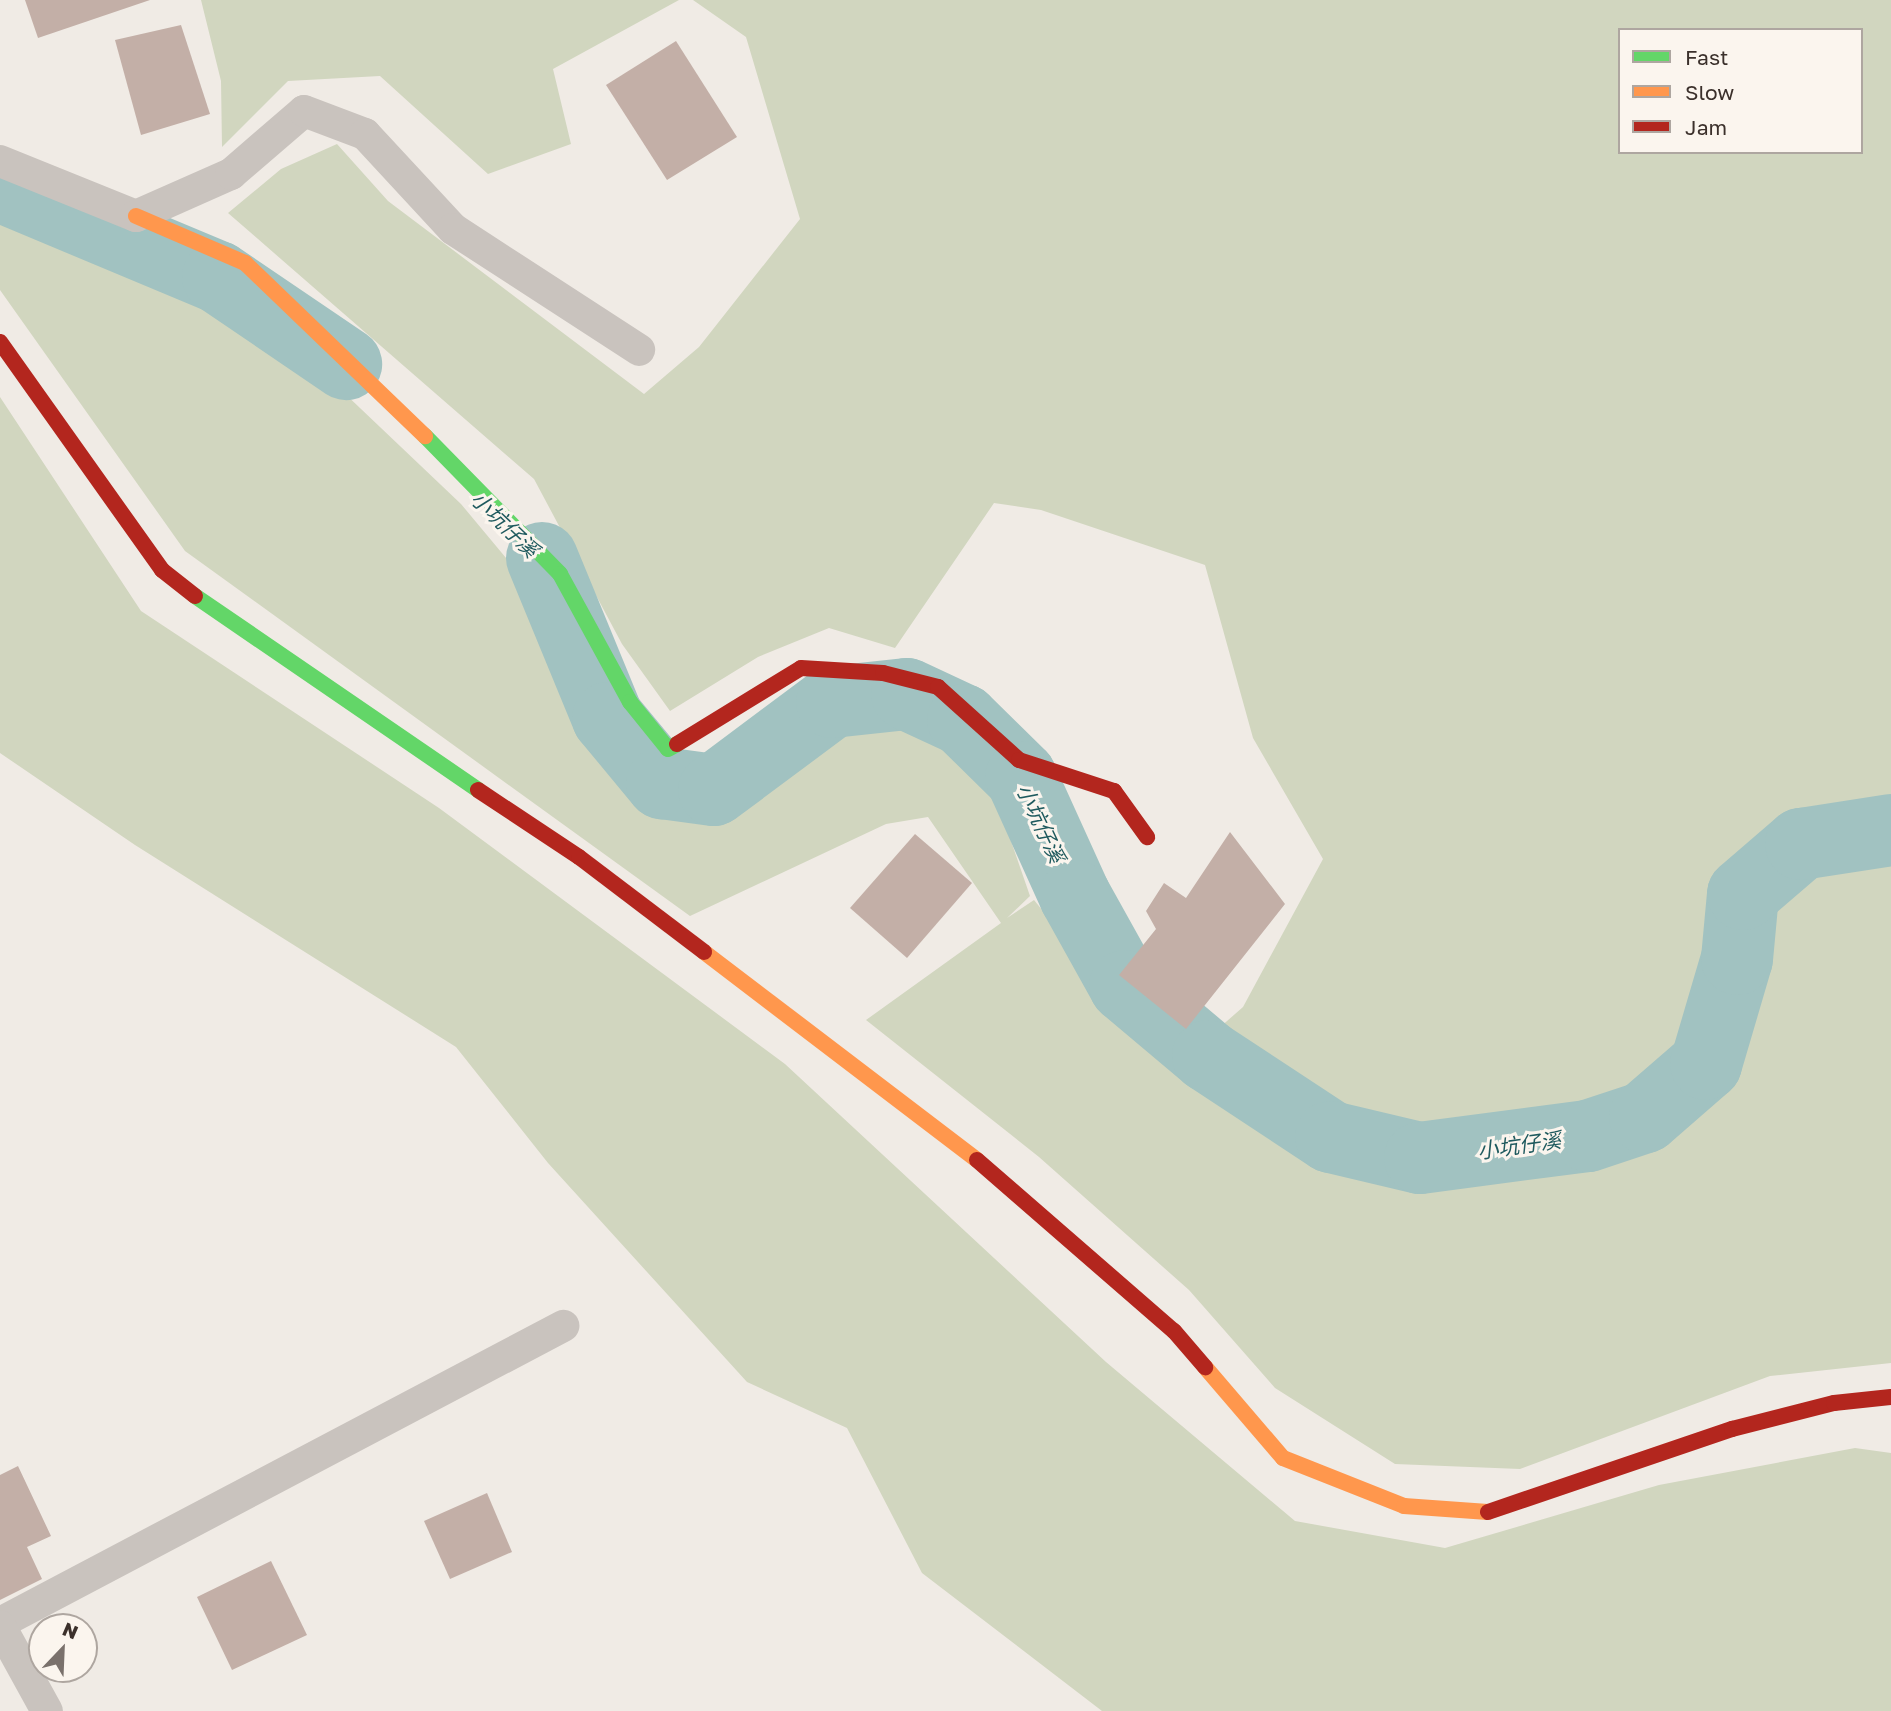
<!DOCTYPE html>
<meta charset="utf-8">
<style>
body{margin:0}
#map{position:relative;width:1891px;height:1711px;overflow:hidden;background:#f0ebe5;font-family:"Golos Text","Noto Sans TC",sans-serif}
div>[style]{position:absolute}
.green>*{inset:0;background:#d1d6bf}
.river>*{height:72px;margin:-36px;padding:0 36px;transform-origin:36px;border-radius:36px;background:#a1c2c1}
.building>*{inset:0;background:#c3afa7}
.street>*{height:32px;margin:-16px;padding:0 16px;transform-origin:16px;border-radius:16px;background:#c9c3be}
.fast>*{height:16px;margin:-8px;padding:0 8px;transform-origin:8px;border-radius:8px;background:#63d668}
.slow>*{height:16px;margin:-8px;padding:0 8px;transform-origin:8px;border-radius:8px;background:#ff974d}
.jam>*{height:16px;margin:-8px;padding:0 8px;transform-origin:8px;border-radius:8px;background:#b3261e}
span{translate:-50% -50%;white-space:nowrap;text-align:center;line-height:1.15;-webkit-text-stroke:6px #fbf5ee;paint-order:stroke}
.water-label{font-size:21px;color:#1f5a5e;font-style:italic}
.legend{position:absolute;left:1618px;top:28px;width:245px;height:126px;box-sizing:border-box;background:#fbf5ee;border:2px solid #aea6a0;margin:0;padding:9px 12px;list-style:none;font-size:21px;color:#3b302b}
.legend li{display:flex;align-items:center;gap:14px;height:35px}
.legend b{width:35px;border:2px solid #aea6a0}
.north{position:absolute;left:28px;top:1613px;width:70px;height:70px;box-sizing:border-box;background:#fbf5ee;border:2px solid #aea6a0;border-radius:50%;rotate:23deg;font-size:19px;font-weight:700;line-height:28px;text-align:center;color:#3b302b}
.north::after{content:'';display:block;margin:auto;width:24px;height:32px;background:#7a716c;clip-path:polygon(50% 0,100% 100%,50% 72%,0 100%)}
</style>
<div id="map">
<div class="green">
<div style="clip-path:polygon(201px 0,679px 0,553px 69px,571px 144px,488px 174px,380px 76px,288px 81px,222px 147px,221px 81px)"></div>
<div style="clip-path:polygon(evenodd,693px 0,1891px 0,1891px 1363px,1770px 1376px,1520px 1469px,1395px 1464px,1275px 1388px,1189px 1290px,1039px 1157px,866px 1020px,1001px 923px,928px 817px,886px 824px,690px 916px,185px 551px,0 290px,0 182px,239px 293px,461px 504px,532px 589px,606px 700px,633px 773px,674px 786px,826px 699px,878px 699px,924px 723px,993px 789px,1030px 896px,1007px 918px,1034px 900px,1083px 960px,1186px 1057px,1243px 1007px,1323px 859px,1253px 738px,1205px 565px,1041px 510px,994px 503px,895px 648px,829px 628px,758px 657px,670px 711px,622px 644px,534px 479px,228px 213px,281px 169px,337px 144px,388px 201px,644px 394px,699px 347px,800px 219px,746px 37px,693px 0,1620px 30px,1861px 30px,1861px 152px,1620px 152px,1620px 30px)"></div>
<div style="clip-path:polygon(0 397px,141px 611px,439px 808px,785px 1064px,1106px 1362px,1295px 1521px,1445px 1548px,1659px 1485px,1855px 1448px,1891px 1453px,1891px 1711px,1102px 1711px,922px 1573px,847px 1428px,747px 1382px,548px 1163px,456px 1047px,135px 845px,0 753px)"></div>
</div>
<div class="river">
<div style="left:0;top:186px;width:236px;rotate:22.7deg"></div>
<div style="left:218px;top:277px;width:155px;rotate:34.2deg"></div>
<div style="left:542px;top:558px;width:173px;rotate:67.6deg"></div>
<div style="left:608px;top:718px;width:85px;rotate:50.3deg"></div>
<div style="left:662px;top:783px;width:52px;rotate:7.7deg"></div>
<div style="left:714px;top:790px;width:147px;rotate:-36.7deg"></div>
<div style="left:832px;top:702px;width:75px;rotate:-6.1deg"></div>
<div style="left:907px;top:694px;width:62px;rotate:24.9deg"></div>
<div style="left:963px;top:720px;width:81px;rotate:44.5deg"></div>
<div style="left:1021px;top:777px;width:131px;rotate:65.6deg"></div>
<div style="left:1075px;top:896px;width:103px;rotate:60.9deg"></div>
<div style="left:1125px;top:986px;width:109px;rotate:40.1deg"></div>
<div style="left:1208px;top:1056px;width:147px;rotate:33.4deg"></div>
<div style="left:1331px;top:1137px;width:91px;rotate:13.3deg"></div>
<div style="left:1420px;top:1158px;width:169px;rotate:-7.5deg"></div>
<div style="left:1588px;top:1136px;width:60px;rotate:-18.4deg"></div>
<div style="left:1645px;top:1117px;width:81px;rotate:-41deg"></div>
<div style="left:1706px;top:1064px;width:109px;rotate:-73.6deg"></div>
<div style="left:1737px;top:959px;width:65px;rotate:-84.7deg"></div>
<div style="left:1743px;top:894px;width:77px;rotate:-40.8deg"></div>
<div style="left:1801px;top:844px;width:91px;rotate:-8.8deg"></div>
</div>
<div class="building">
<div style="clip-path:polygon(25px 0,150px 0,38px 38px)"></div>
<div style="clip-path:polygon(181px 25px,210px 114px,141px 135px,115px 40px)"></div>
<div style="clip-path:polygon(676px 41px,737px 137px,667px 180px,606px 85px)"></div>
<div style="clip-path:polygon(1230px 832px,1285px 904px,1186px 1029px,1119px 975px,1156px 929px,1146px 911px,1164px 883px,1186px 898px)"></div>
<div style="clip-path:polygon(915px 834px,972px 883px,907px 958px,850px 908px)"></div>
<div style="clip-path:polygon(18px 1466px,51px 1536px,27px 1547px,42px 1579px,0 1600px,0 1475px)"></div>
<div style="clip-path:polygon(487px 1493px,512px 1552px,450px 1579px,424px 1521px)"></div>
<div style="clip-path:polygon(271px 1561px,307px 1635px,232px 1670px,197px 1597px)"></div>
</div>
<div class="street">
<div style="left:0;top:161px;width:147px;rotate:22deg"></div>
<div style="left:136px;top:216px;width:104px;rotate:-23.9deg"></div>
<div style="left:231px;top:174px;width:96px;rotate:-40.8deg"></div>
<div style="left:304px;top:111px;width:65px;rotate:20.7deg"></div>
<div style="left:365px;top:134px;width:129px;rotate:47.2deg"></div>
<div style="left:453px;top:229px;width:222px;rotate:33deg"></div>
<div style="left:0;top:1623px;width:637px;rotate:-27.81deg"></div>
<div style="left:0;top:1626px;width:97px;rotate:61.1deg"></div>
</div>
<div class="fast">
<div style="left:425px;top:436px;width:193px;rotate:45.6deg"></div>
<div style="left:560px;top:574px;width:146px;rotate:61.3deg"></div>
<div style="left:630px;top:702px;width:60px;rotate:51deg"></div>
<div style="left:668px;top:749px;width:10px;rotate:-29deg"></div>
<div style="left:195px;top:596px;width:343px;rotate:34.4deg"></div>
</div>
<div class="slow">
<div style="left:136px;top:216px;width:119px;rotate:23.3deg"></div>
<div style="left:245px;top:263px;width:250px;rotate:43.9deg"></div>
<div style="left:704px;top:952px;width:343px;rotate:37.3deg"></div>
<div style="left:1205px;top:1367px;width:120px;rotate:49.4deg"></div>
<div style="left:1283px;top:1458px;width:130px;rotate:21.6deg"></div>
<div style="left:1404px;top:1506px;width:84px;rotate:4.1deg"></div>
</div>
<div class="jam">
<div style="left:0;top:342px;width:280px;rotate:54.6deg"></div>
<div style="left:162px;top:570px;width:42px;rotate:38.2deg"></div>
<div style="left:677px;top:744px;width:145px;rotate:-31.5deg"></div>
<div style="left:801px;top:668px;width:82px;rotate:3.5deg"></div>
<div style="left:883px;top:673px;width:57px;rotate:14.3deg"></div>
<div style="left:938px;top:687px;width:109px;rotate:42deg"></div>
<div style="left:1019px;top:760px;width:100px;rotate:18.1deg"></div>
<div style="left:1114px;top:791px;width:57px;rotate:54.3deg"></div>
<div style="left:478px;top:790px;width:121px;rotate:33.6deg"></div>
<div style="left:579px;top:857px;width:157px;rotate:37.2deg"></div>
<div style="left:977px;top:1160px;width:261px;rotate:41deg"></div>
<div style="left:1174px;top:1331px;width:48px;rotate:49.3deg"></div>
<div style="left:1488px;top:1512px;width:258px;rotate:-18.8deg"></div>
<div style="left:1732px;top:1429px;width:105px;rotate:-14.3deg"></div>
<div style="left:1834px;top:1403px;width:57px;rotate:-6deg"></div>
</div>
<div class="water-label">
<span style="left:505px;top:524px;rotate:44deg">小坑仔溪</span>
<span style="left:1041px;top:823px;rotate:65deg">小坑仔溪</span>
<span style="left:1519px;top:1145px;rotate:-8deg">小坑仔溪</span>
</div>
<ul class="legend">
<li><b style="height:9px;background:#63d668"></b>Fast</li>
<li><b style="height:9px;background:#ff974d"></b>Slow</li>
<li><b style="height:9px;background:#b3261e"></b>Jam</li>
</ul>
<div class="north">N</div>
</div>
